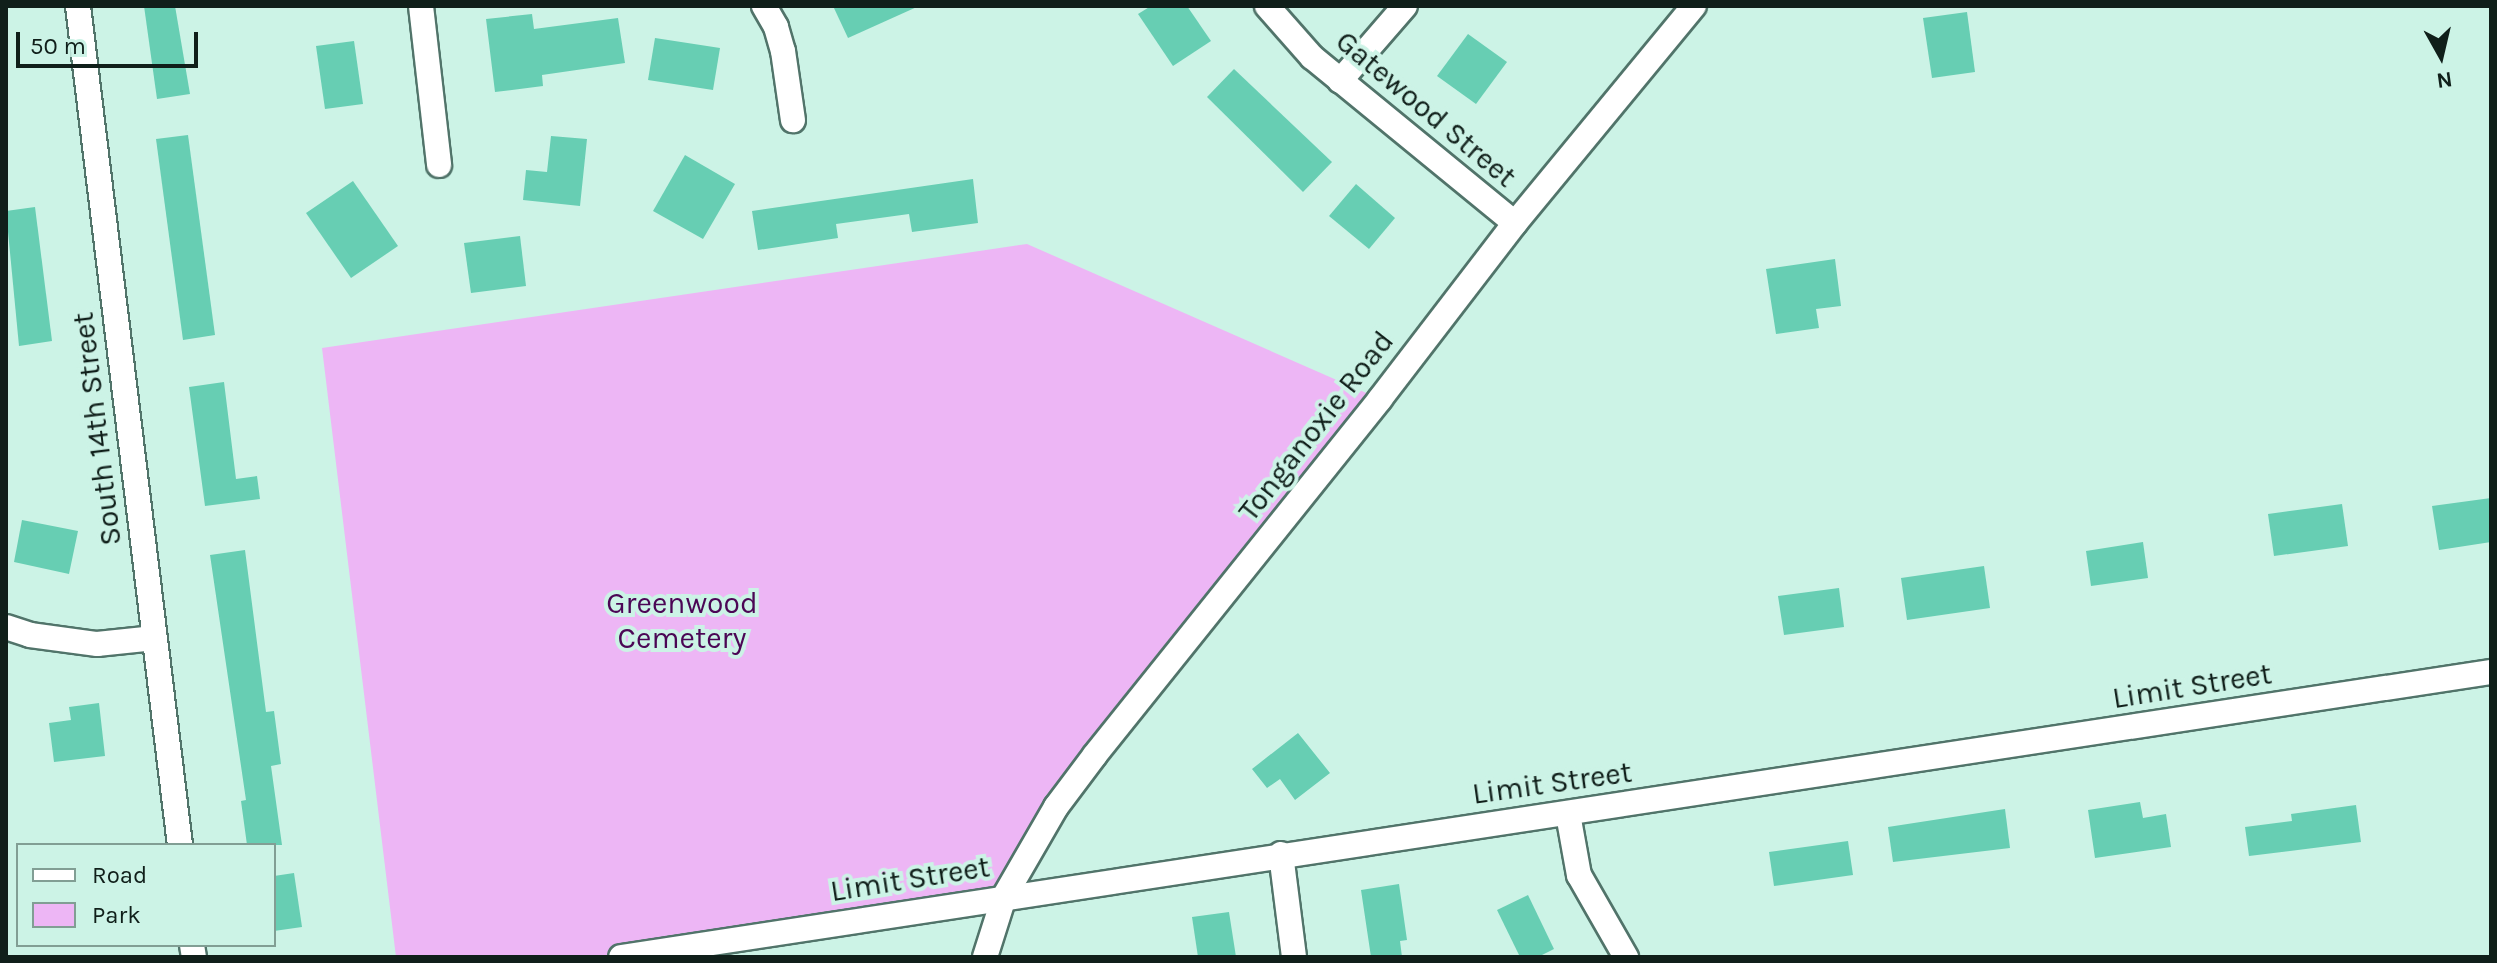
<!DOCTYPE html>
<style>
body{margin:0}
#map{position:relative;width:2497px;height:963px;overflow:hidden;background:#ccf3e6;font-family:Karla,sans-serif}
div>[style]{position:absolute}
.green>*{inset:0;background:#edb6f5}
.building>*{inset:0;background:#67ceb3}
.roads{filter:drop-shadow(2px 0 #51746a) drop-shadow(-2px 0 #51746a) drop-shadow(0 2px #51746a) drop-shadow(0 -2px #51746a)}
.minor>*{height:24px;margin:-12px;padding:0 12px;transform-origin:12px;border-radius:12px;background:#fff}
span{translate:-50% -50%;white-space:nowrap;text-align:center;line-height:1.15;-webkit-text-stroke:8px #ccf3e6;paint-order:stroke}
.street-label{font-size:30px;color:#101f1a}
.park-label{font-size:30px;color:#4b0655}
.frame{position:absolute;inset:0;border:8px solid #101f1a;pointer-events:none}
.legend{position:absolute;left:16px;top:843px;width:260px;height:104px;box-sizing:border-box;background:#ccf3e6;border:2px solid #819e94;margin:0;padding:10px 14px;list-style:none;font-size:24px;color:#101f1a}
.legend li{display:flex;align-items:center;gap:16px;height:40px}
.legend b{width:40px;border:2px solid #819e94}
.north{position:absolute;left:2401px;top:16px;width:80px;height:80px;-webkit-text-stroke:6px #ccf3e6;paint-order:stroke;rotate:172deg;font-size:22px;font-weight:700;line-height:32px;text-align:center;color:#101f1a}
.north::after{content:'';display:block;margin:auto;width:28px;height:36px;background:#101f1a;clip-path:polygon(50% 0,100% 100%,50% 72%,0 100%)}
.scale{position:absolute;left:16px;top:32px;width:182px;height:36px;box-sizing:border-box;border:4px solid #101f1a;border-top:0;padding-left:10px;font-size:24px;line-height:28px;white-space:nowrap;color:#101f1a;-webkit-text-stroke:6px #ccf3e6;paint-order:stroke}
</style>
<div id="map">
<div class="green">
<div style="clip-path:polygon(1027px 244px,1380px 399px,1095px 755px,1004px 897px,621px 957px,396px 957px,322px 348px)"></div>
</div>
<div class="building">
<div style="clip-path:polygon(144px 6px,175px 6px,190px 94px,157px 99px)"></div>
<div style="clip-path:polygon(833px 6px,919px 6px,848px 38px)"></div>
<div style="clip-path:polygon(1151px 6px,1187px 6px,1211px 41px,1173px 66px,1138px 14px)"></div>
<div style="clip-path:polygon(1967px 12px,1975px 72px,1932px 78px,1923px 18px)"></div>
<div style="clip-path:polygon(532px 14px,534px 29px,618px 18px,625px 63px,542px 75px,543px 86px,495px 92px,486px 19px)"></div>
<div style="clip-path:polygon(1468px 34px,1507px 62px,1476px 104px,1437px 76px)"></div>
<div style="clip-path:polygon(655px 38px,720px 48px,713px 90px,648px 80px)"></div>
<div style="clip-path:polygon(354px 41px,363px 104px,325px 109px,316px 46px)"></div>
<div style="clip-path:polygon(1234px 69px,1332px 162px,1303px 192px,1207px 97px)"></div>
<div style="clip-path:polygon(188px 135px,215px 335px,183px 340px,156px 139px)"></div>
<div style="clip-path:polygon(551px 136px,587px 139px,580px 206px,523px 200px,526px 170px,547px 172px)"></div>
<div style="clip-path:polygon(685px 155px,735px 184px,703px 239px,653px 211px)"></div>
<div style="clip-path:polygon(973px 179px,978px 223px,912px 232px,909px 214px,836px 224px,838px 238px,758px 250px,752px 211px)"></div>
<div style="clip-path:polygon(353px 181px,398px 246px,351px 278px,306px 213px)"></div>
<div style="clip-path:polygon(1356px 184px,1395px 218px,1369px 249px,1329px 216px)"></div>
<div style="clip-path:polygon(35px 207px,52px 341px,19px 346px,6px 211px)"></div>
<div style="clip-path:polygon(520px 236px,526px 286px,471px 293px,464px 243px)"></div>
<div style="clip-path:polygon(1835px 259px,1841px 306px,1816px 309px,1819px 328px,1776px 334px,1766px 269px)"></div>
<div style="clip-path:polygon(224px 382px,236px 479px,257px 476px,260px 499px,205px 506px,189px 387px)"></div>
<div style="clip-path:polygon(2491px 498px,2491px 542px,2439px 550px,2432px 506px)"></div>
<div style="clip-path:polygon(2342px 504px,2348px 546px,2274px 556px,2268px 514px)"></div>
<div style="clip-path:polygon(22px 520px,78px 531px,69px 574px,14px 562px)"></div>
<div style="clip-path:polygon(2143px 542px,2148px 578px,2091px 586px,2086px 551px)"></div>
<div style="clip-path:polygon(245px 550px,266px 712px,274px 711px,281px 764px,271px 766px,282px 845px,247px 845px,241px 801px,246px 800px,210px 555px)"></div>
<div style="clip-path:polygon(1984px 566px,1990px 608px,1907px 620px,1901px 578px)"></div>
<div style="clip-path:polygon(1839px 588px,1844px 627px,1784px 635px,1778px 596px)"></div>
<div style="clip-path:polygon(99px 703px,105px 756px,54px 762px,49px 723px,71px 720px,69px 707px)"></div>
<div style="clip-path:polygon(1298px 733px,1330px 773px,1295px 800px,1280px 779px,1267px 788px,1252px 769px)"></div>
<div style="clip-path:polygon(2140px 802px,2143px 818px,2166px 814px,2171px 847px,2095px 858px,2088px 810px)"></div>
<div style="clip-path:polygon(2356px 805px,2361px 842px,2249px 856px,2245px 827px,2292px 821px,2291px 814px)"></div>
<div style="clip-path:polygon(2005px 809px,2010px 848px,1893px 862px,1888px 827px)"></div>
<div style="clip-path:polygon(1848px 841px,1853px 875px,1774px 886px,1769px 852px)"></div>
<div style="clip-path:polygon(294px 873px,302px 927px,274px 931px,274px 876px)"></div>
<div style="clip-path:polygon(1399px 884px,1407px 940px,1400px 941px,1402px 957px,1371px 957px,1361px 890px)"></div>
<div style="clip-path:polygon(1528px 895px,1554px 949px,1538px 957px,1520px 957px,1497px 910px)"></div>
<div style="clip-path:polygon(1229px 912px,1236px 957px,1198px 957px,1192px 917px)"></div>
</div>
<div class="roads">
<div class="minor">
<div style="left:78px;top:6px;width:845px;rotate:83.07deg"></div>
<div style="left:421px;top:6px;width:160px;rotate:83.5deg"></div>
<div style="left:764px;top:6px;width:24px;rotate:60deg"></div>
<div style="left:776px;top:27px;width:25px;rotate:74deg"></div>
<div style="left:783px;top:51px;width:70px;rotate:81.8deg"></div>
<div style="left:1267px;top:6px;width:68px;rotate:48.6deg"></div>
<div style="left:1312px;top:57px;width:262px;rotate:39.3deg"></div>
<div style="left:1340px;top:81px;width:99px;rotate:-49.1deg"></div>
<div style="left:6px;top:627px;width:25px;rotate:18deg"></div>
<div style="left:30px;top:635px;width:68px;rotate:7.7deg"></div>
<div style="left:97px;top:644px;width:58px;rotate:-5.9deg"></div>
<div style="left:1568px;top:814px;width:62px;rotate:79.8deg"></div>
<div style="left:1579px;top:875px;width:95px;rotate:60.2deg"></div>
<div style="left:1281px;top:854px;width:104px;rotate:82.8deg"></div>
<div style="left:192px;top:945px;width:12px;rotate:81deg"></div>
<div style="left:621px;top:957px;width:1892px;rotate:-8.67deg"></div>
<div style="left:985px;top:957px;width:63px;rotate:-72.4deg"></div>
<div style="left:1004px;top:897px;width:104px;rotate:-60deg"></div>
<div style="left:1056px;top:807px;width:65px;rotate:-53.1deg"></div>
<div style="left:1095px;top:755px;width:456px;rotate:-51.3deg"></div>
<div style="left:1380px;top:399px;width:222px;rotate:-52.5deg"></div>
<div style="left:1515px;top:223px;width:281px;rotate:-50.5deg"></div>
</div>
</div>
<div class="street-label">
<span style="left:1426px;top:109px;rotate:40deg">Gatewood Street</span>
<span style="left:1316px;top:426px;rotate:-52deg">Tonganoxie Road</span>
<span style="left:97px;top:429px;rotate:-97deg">South 14th Street</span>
<span style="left:2192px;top:686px;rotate:-9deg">Limit Street</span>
<span style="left:1552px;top:783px;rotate:-8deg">Limit Street</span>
<span style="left:910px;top:879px;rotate:-9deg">Limit Street</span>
</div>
<div class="park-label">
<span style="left:682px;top:620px">Greenwood<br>Cemetery</span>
</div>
<div class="frame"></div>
<ul class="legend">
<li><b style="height:10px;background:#fff"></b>Road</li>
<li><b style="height:22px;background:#edb6f5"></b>Park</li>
</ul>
<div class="north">N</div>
<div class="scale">50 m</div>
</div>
